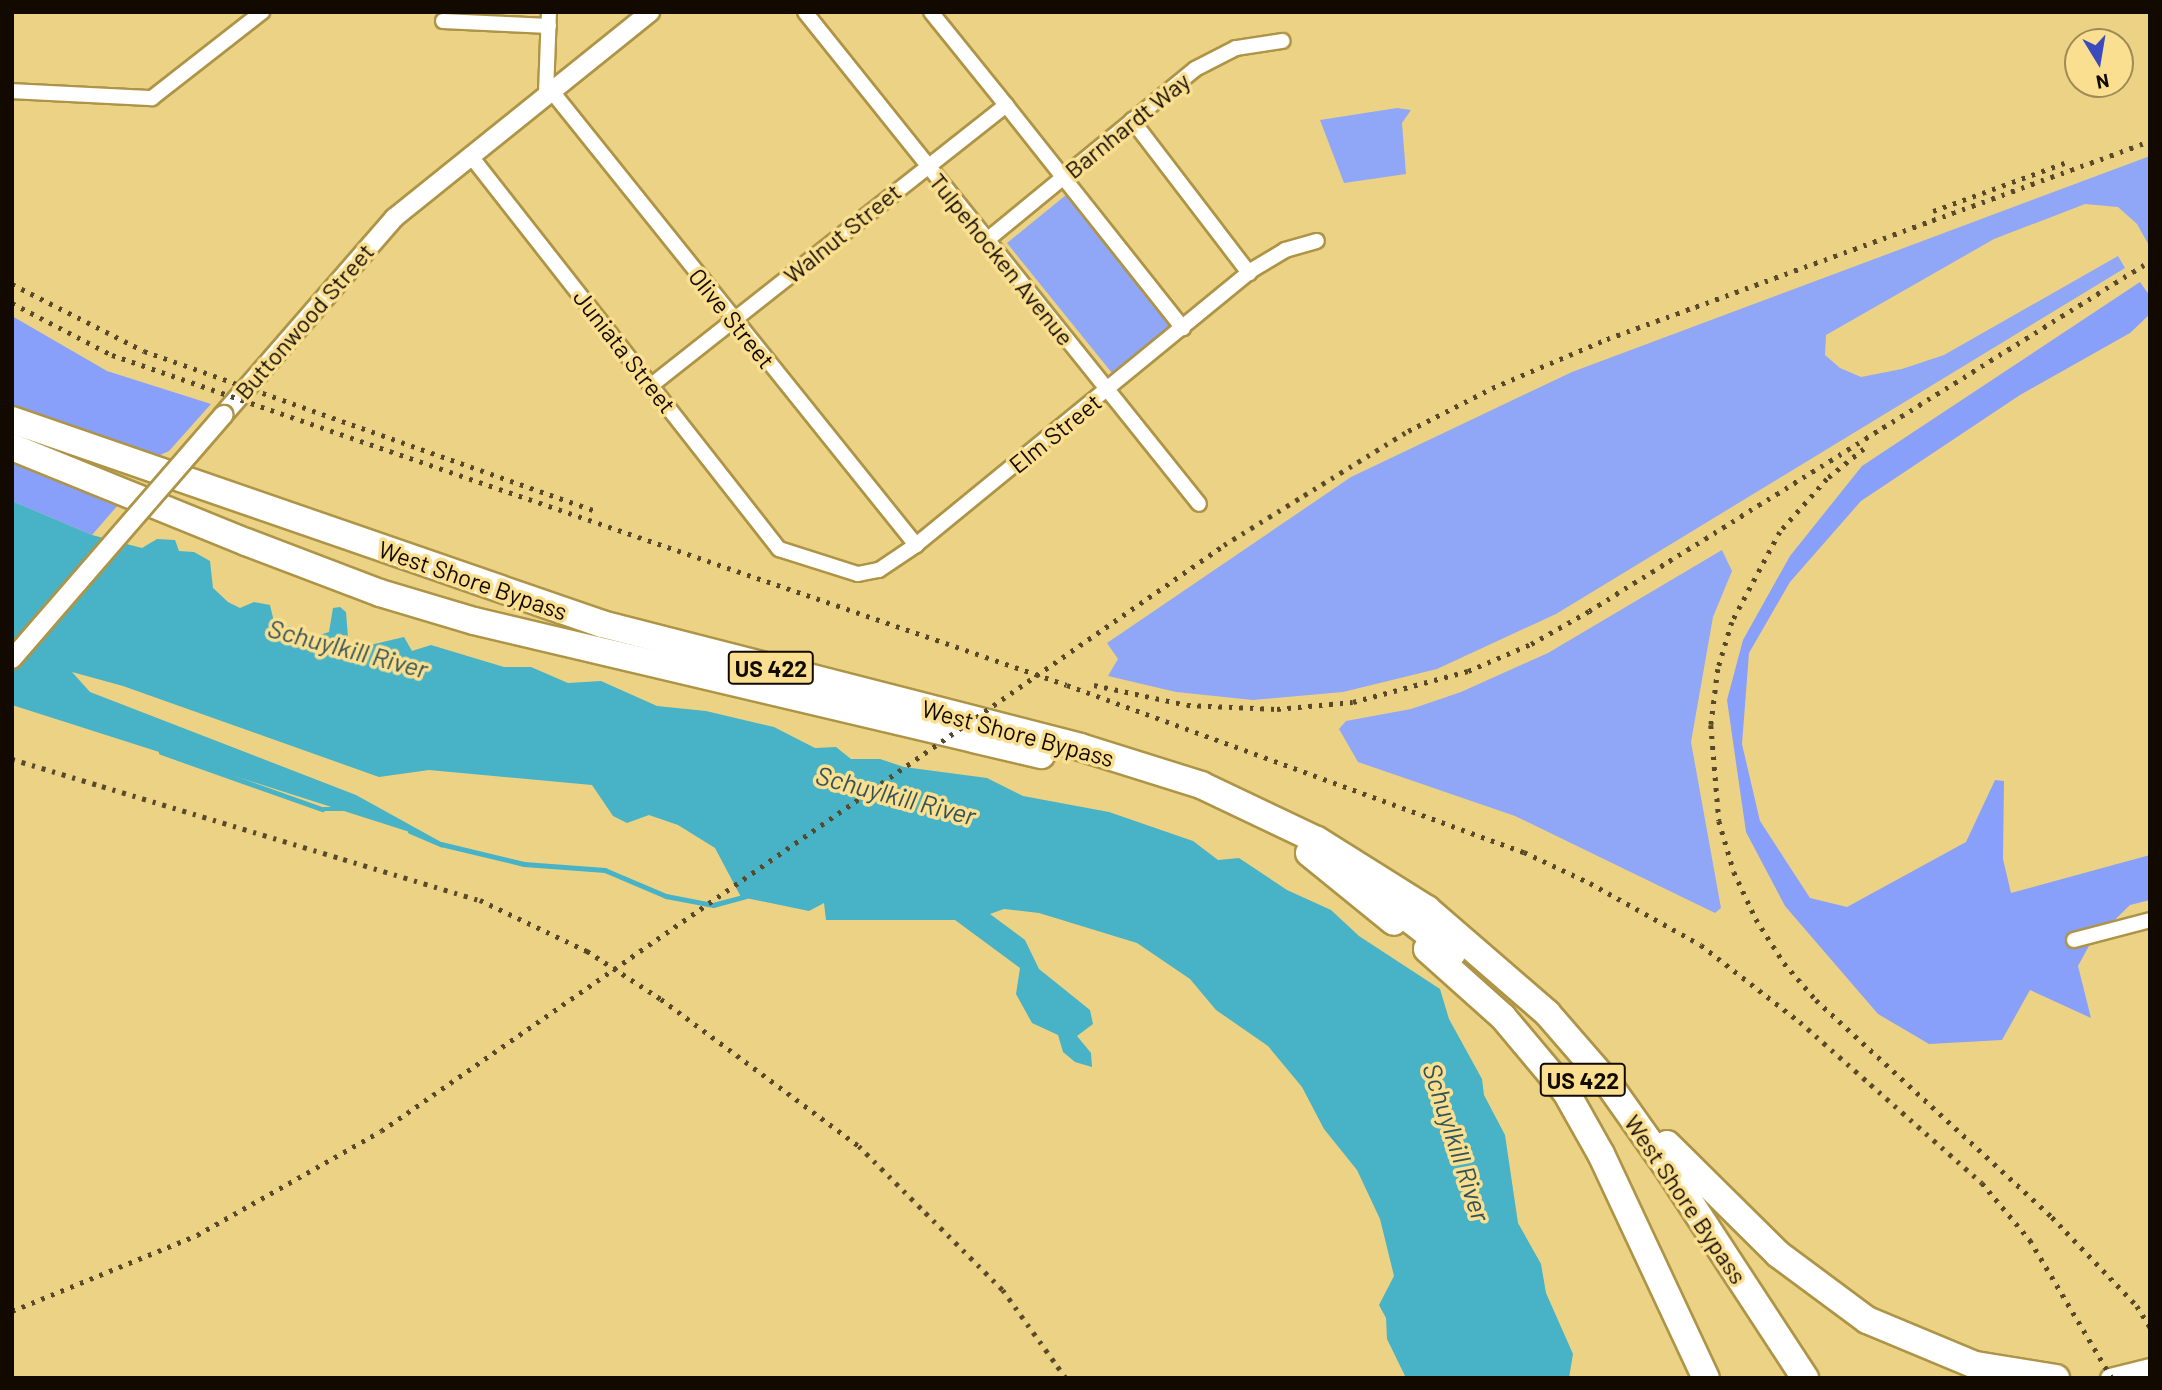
<!DOCTYPE html>
<style>
body{margin:0}
#map{position:relative;width:2162px;height:1390px;overflow:hidden;background:#ecd284;font-family:Barlow,sans-serif}
div>[style]{position:absolute}
.green>*{inset:0;background:#90a7f8}
.forest>*{inset:0;background:#89a0fa}
.water>*{inset:0;background:#48b2c6}
.stream>*{height:4.5px;margin:-2.25px;padding:0 2.25px;transform-origin:2.25px;border-radius:2.25px;background:#48b2c6}
.roads{filter:drop-shadow(2px 0 #ae9446) drop-shadow(-2px 0 #ae9446) drop-shadow(0 2px #ae9446) drop-shadow(0 -2px #ae9446)}
.minor>*{height:14px;margin:-7px;padding:0 7px;transform-origin:7px;border-radius:7px;background:#fff}
.tertiary>*{height:18px;margin:-9px;padding:0 9px;transform-origin:9px;border-radius:9px;background:#fff}
.motorway>*{height:26px;margin:-13px;padding:0 13px;transform-origin:13px;border-radius:13px;background:#fff}
.rail>*{height:4.5px;margin-top:-2.25px;transform-origin:0;background:repeating-linear-gradient(90deg,#57492a 0 3.5px,transparent 0 10.5px)}
.bridges{filter:drop-shadow(2px 0 #ae9446) drop-shadow(-2px 0 #ae9446) drop-shadow(0 2px #ae9446) drop-shadow(0 -2px #ae9446)}
.tertiary-bridge>*{height:18px;margin:-9px;padding:0 9px;transform-origin:9px;border-radius:9px;background:#fff}
span{translate:-50% -50%;white-space:nowrap;text-align:center;line-height:1.15;-webkit-text-stroke:7px #fadf90;paint-order:stroke}
.shield-label span{padding:2px 5px;background:#fadf90;border:2px solid;border-radius:5px;-webkit-text-stroke-width:0}
.shield-label{font-size:23px;color:#120a00;font-weight:700}
.street-label{font-size:24px;color:#120a00}
.water-label{font-size:26px;color:#33535a;font-style:italic}
.frame{position:absolute;inset:0;border:14px solid #120a00;pointer-events:none}
.north{position:absolute;left:2064px;top:28px;width:70px;height:70px;box-sizing:border-box;background:#fadf90;border:2px solid #9d8a56;border-radius:50%;rotate:169deg;font-size:19px;font-weight:700;line-height:28px;text-align:center;color:#120a00}
.north::after{content:'';display:block;margin:auto;width:24px;height:32px;background:#3b4bbe;clip-path:polygon(50% 0,100% 100%,50% 72%,0 100%)}
</style>
<div id="map">
<div class="green">
<div style="clip-path:polygon(1397px 108px,1411px 110px,1402px 123px,1406px 174px,1344px 183px,1320px 120px)"></div>
<div style="clip-path:polygon(2150px 156px,2150px 247px,2137px 224px,2118px 207px,2085px 204px,1994px 239px,1826px 335px,1825px 355px,1840px 368px,1861px 377px,1902px 369px,1944px 355px,2118px 256px,2125px 268px,1556px 614px,1437px 669px,1343px 692px,1253px 700px,1176px 692px,1108px 676px,1118px 659px,1107px 643px,1351px 477px,1572px 372px)"></div>
<div style="clip-path:polygon(1066px 195px,1171px 325px,1112px 373px,1007px 243px)"></div>
<div style="clip-path:polygon(1722px 550px,1732px 571px,1713px 617px,1691px 742px,1721px 908px,1715px 913px,1515px 816px,1358px 762px,1339px 729px,1346px 721px,1411px 709px,1461px 692px,1548px 653px)"></div>
</div>
<div class="forest">
<div style="clip-path:polygon(2140px 282px,2150px 296px,2150px 314px,2130px 333px,2020px 395px,1861px 501px,1790px 582px,1749px 653px,1742px 744px,1760px 821px,1810px 898px,1847px 907px,1966px 842px,1995px 780px,2004px 781px,2003px 859px,2011px 893px,2150px 855px,2150px 900px,2130px 905px,2090px 944px,2078px 966px,2091px 1018px,2030px 990px,2002px 1040px,1929px 1044px,1878px 1014px,1785px 906px,1746px 832px,1727px 700px,1743px 640px,1790px 556px,1862px 466px)"></div>
<div style="clip-path:polygon(12px 316px,107px 371px,211px 404px,169px 451px,158px 456px,12px 409px)"></div>
<div style="clip-path:polygon(12px 463px,118px 505px,92px 535px,12px 501px)"></div>
</div>
<div class="water">
<div style="clip-path:polygon(12px 501px,92px 535px,142px 548px,157px 539px,175px 540px,179px 551px,194px 552px,210px 561px,213px 588px,228px 602px,240px 608px,254px 602px,270px 605px,275px 626px,291px 626px,303px 640px,329px 632px,333px 608px,340px 607px,346px 612px,349px 650px,404px 637px,412px 651px,431px 645px,504px 667px,531px 667px,568px 683px,601px 681px,657px 706px,706px 711px,774px 727px,815px 748px,836px 747px,851px 759px,880px 759px,904px 767px,987px 778px,1023px 796px,1109px 812px,1193px 841px,1218px 860px,1239px 858px,1287px 890px,1331px 910px,1359px 936px,1440px 989px,1449px 1019px,1482px 1079px,1484px 1095px,1505px 1135px,1518px 1223px,1541px 1264px,1546px 1293px,1573px 1354px,1569px 1378px,1406px 1378px,1387px 1339px,1386px 1318px,1379px 1305px,1394px 1276px,1380px 1219px,1357px 1170px,1324px 1129px,1302px 1087px,1268px 1046px,1216px 1010px,1190px 979px,1137px 943px,1039px 913px,1004px 909px,990px 914px,1025px 940px,1039px 969px,1090px 1010px,1093px 1024px,1077px 1036px,1091px 1053px,1092px 1067px,1075px 1062px,1063px 1052px,1058px 1035px,1032px 1023px,1016px 994px,1020px 968px,955px 920px,826px 920px,824px 903px,809px 911px,741px 897px,715px 848px,678px 825px,649px 815px,627px 823px,613px 816px,592px 785px,429px 770px,379px 777px,123px 686px,72px 672px,90px 692px,356px 795px,441px 842px,12px 705px)"></div>
</div>
<div class="stream">
<div style="left:161px;top:752px;width:171px;rotate:19.5deg"></div>
<div style="left:322px;top:809px;width:20px"></div>
<div style="left:410px;top:831px;width:34px;rotate:23deg"></div>
<div style="left:441px;top:844px;width:85px;rotate:13.5deg"></div>
<div style="left:524px;top:864px;width:81px;rotate:4.2deg"></div>
<div style="left:605px;top:870px;width:66px;rotate:23.1deg"></div>
<div style="left:666px;top:896px;width:48px;rotate:10.8deg"></div>
<div style="left:713px;top:905px;width:34px;rotate:-15deg"></div>
</div>
<div class="roads">
<div class="minor">
<div style="left:805px;top:12px;width:630px;rotate:51.31deg"></div>
<div style="left:443px;top:21px;width:106px;rotate:2.7deg"></div>
<div style="left:550px;top:89px;width:585px;rotate:51.25deg"></div>
<div style="left:12px;top:91px;width:140px;rotate:2.9deg"></div>
<div style="left:152px;top:98px;width:140px;rotate:-38deg"></div>
<div style="left:546px;top:93px;width:81px;rotate:-87.9deg"></div>
<div style="left:1006px;top:105px;width:285px;rotate:51.6deg"></div>
<div style="left:1132px;top:120px;width:193px;rotate:52.6deg"></div>
<div style="left:470px;top:155px;width:501px;rotate:51.89deg"></div>
<div style="left:779px;top:549px;width:83px;rotate:17.6deg"></div>
<div style="left:858px;top:574px;width:21px;rotate:-11deg"></div>
<div style="left:879px;top:570px;width:45px;rotate:-34deg"></div>
<div style="left:916px;top:545px;width:434px;rotate:-39.3deg"></div>
<div style="left:1252px;top:270px;width:39px;rotate:-31deg"></div>
<div style="left:1285px;top:250px;width:33px;rotate:-16deg"></div>
<div style="left:987px;top:240px;width:269px;rotate:-39.4deg"></div>
<div style="left:1195px;top:69px;width:46px;rotate:-27.1deg"></div>
<div style="left:1236px;top:48px;width:47px;rotate:-8.7deg"></div>
<div style="left:653px;top:384px;width:450px;rotate:-38.3deg"></div>
<div style="left:1006px;top:105px;width:119px;rotate:-128.9deg"></div>
<div style="left:2074px;top:940px;width:79px;rotate:-14.7deg"></div>
</div>
<div class="tertiary">
<div style="left:223px;top:415px;width:261px;rotate:-49deg"></div>
<div style="left:394px;top:218px;width:329px;rotate:-38.8deg"></div>
<div style="left:2110px;top:1378px;width:41px;rotate:-14deg"></div>
</div>
<div class="motorway">
<div style="left:12px;top:420px;width:624px;rotate:19.07deg"></div>
<div style="left:602px;top:624px;width:494px;rotate:14.4deg"></div>
<div style="left:1080px;top:747px;width:127px;rotate:17.4deg"></div>
<div style="left:1201px;top:785px;width:128px;rotate:25.4deg"></div>
<div style="left:1317px;top:840px;width:130px;rotate:32.1deg"></div>
<div style="left:1427px;top:909px;width:159px;rotate:40.9deg"></div>
<div style="left:1547px;top:1013px;width:91px;rotate:49deg"></div>
<div style="left:1607px;top:1082px;width:100px;rotate:54.7deg"></div>
<div style="left:1665px;top:1164px;width:256px;rotate:56.8deg"></div>
<div style="left:12px;top:447px;width:253px;rotate:22.1deg"></div>
<div style="left:246px;top:542px;width:143px;rotate:20.8deg"></div>
<div style="left:380px;top:593px;width:98px;rotate:16.6deg"></div>
<div style="left:474px;top:621px;width:583px;rotate:13.3deg"></div>
<div style="left:1309px;top:853px;width:109px;rotate:39.1deg"></div>
<div style="left:1387px;top:902px;width:83px;rotate:37.7deg"></div>
<div style="left:1427px;top:949px;width:102px;rotate:41.8deg"></div>
<div style="left:1503px;top:1017px;width:98px;rotate:50deg"></div>
<div style="left:1566px;top:1092px;width:71px;rotate:60.6deg"></div>
<div style="left:1601px;top:1154px;width:247px;rotate:64.9deg"></div>
<div style="left:1667px;top:1144px;width:156px;rotate:44.7deg"></div>
<div style="left:1778px;top:1254px;width:111px;rotate:36.6deg"></div>
<div style="left:1867px;top:1320px;width:117px;rotate:22.6deg"></div>
<div style="left:1975px;top:1365px;width:82px;rotate:9.1deg"></div>
</div>
</div>
<div class="rail">
<div style="left:1933px;top:211px;width:140px;rotate:-20.1deg"></div>
<div style="left:12px;top:284px;width:148px;rotate:26.9deg"></div>
<div style="left:144px;top:351px;width:479px;rotate:19.5deg"></div>
<div style="left:12px;top:303px;width:113px;rotate:27.5deg"></div>
<div style="left:112px;top:355px;width:1010px;rotate:19.06deg"></div>
<div style="left:1067px;top:685px;width:487px;rotate:20.1deg"></div>
<div style="left:1524px;top:852px;width:73px;rotate:25.2deg"></div>
<div style="left:1590px;top:883px;width:127px;rotate:29.2deg"></div>
<div style="left:1701px;top:945px;width:125px;rotate:37.9deg"></div>
<div style="left:1800px;top:1022px;width:243px;rotate:41.5deg"></div>
<div style="left:1982px;top:1183px;width:75px;rotate:49.9deg"></div>
<div style="left:2030px;top:1240px;width:161px;rotate:59.3deg"></div>
<div style="left:1864px;top:449px;width:48px;rotate:141deg"></div>
<div style="left:1827px;top:479px;width:71px;rotate:131.6deg"></div>
<div style="left:1780px;top:532px;width:102px;rotate:118.1deg"></div>
<div style="left:1732px;top:622px;width:49px;rotate:106.6deg"></div>
<div style="left:1718px;top:669px;width:56px;rotate:97.1deg"></div>
<div style="left:1711px;top:725px;width:96px;rotate:85.2deg"></div>
<div style="left:1719px;top:821px;width:53px;rotate:73.6deg"></div>
<div style="left:1734px;top:872px;width:52px;rotate:64.9deg"></div>
<div style="left:1756px;top:919px;width:52px;rotate:57.5deg"></div>
<div style="left:1784px;top:963px;width:49px;rotate:49.1deg"></div>
<div style="left:1816px;top:1000px;width:321px;rotate:42.6deg"></div>
<div style="left:2052px;top:1217px;width:123px;rotate:46.3deg"></div>
<div style="left:2137px;top:1306px;width:25px;rotate:58deg"></div>
<div style="left:1094px;top:685px;width:95px;rotate:12.1deg"></div>
<div style="left:1187px;top:705px;width:90px;rotate:2.5deg"></div>
<div style="left:1277px;top:709px;width:76px;rotate:-5.3deg"></div>
<div style="left:1353px;top:702px;width:119px;rotate:-15.1deg"></div>
<div style="left:1468px;top:671px;width:69px;rotate:-23.2deg"></div>
<div style="left:1531px;top:644px;width:67px;rotate:-29.6deg"></div>
<div style="left:1589px;top:611px;width:661px;rotate:-31.96deg"></div>
<div style="left:12px;top:759px;width:489px;rotate:16.8deg"></div>
<div style="left:480px;top:900px;width:119px;rotate:25.5deg"></div>
<div style="left:587px;top:951px;width:88px;rotate:33deg"></div>
<div style="left:661px;top:999px;width:247px;rotate:36.6deg"></div>
<div style="left:859px;top:1146px;width:204px;rotate:45deg"></div>
<div style="left:1003px;top:1290px;width:108px;rotate:54.4deg"></div>
<div style="left:12px;top:1311px;width:200px;rotate:-22.3deg"></div>
<div style="left:197px;top:1235px;width:211px;rotate:-29.5deg"></div>
<div style="left:381px;top:1131px;width:1027px;rotate:-34.8deg"></div>
<div style="left:1224px;top:545px;width:216px;rotate:-31.8deg"></div>
<div style="left:1408px;top:431px;width:94px;rotate:-27.1deg"></div>
<div style="left:1492px;top:388px;width:125px;rotate:-23.1deg"></div>
<div style="left:1607px;top:339px;width:578px;rotate:-20.03deg"></div>
</div>
<div class="bridges">
<div class="tertiary-bridge">
<div style="left:12px;top:659px;width:323px;rotate:-49.1deg"></div>
</div>
</div>
<div class="shield-label">
<span style="left:771px;top:668px">US 422</span>
<span style="left:1583px;top:1080px">US 422</span>
</div>
<div class="street-label">
<span style="left:1127px;top:125px;rotate:-39deg">Barnhardt Way</span>
<span style="left:842px;top:233px;rotate:-39deg">Walnut Street</span>
<span style="left:1002px;top:259px;rotate:51deg">Tulpehocken Avenue</span>
<span style="left:732px;top:318px;rotate:51deg">Olive Street</span>
<span style="left:304px;top:321px;rotate:-49deg">Buttonwood Street</span>
<span style="left:625px;top:351px;rotate:52deg">Juniata Street</span>
<span style="left:1055px;top:433px;rotate:-39deg">Elm Street</span>
<span style="left:473px;top:580px;rotate:19deg">West Shore Bypass</span>
<span style="left:1018px;top:733px;rotate:15deg">West Shore Bypass</span>
<span style="left:1686px;top:1199px;rotate:56deg">West Shore Bypass</span>
</div>
<div class="water-label">
<span style="left:348px;top:648px;rotate:15deg">Schuylkill River</span>
<span style="left:896px;top:795px;rotate:15deg">Schuylkill River</span>
<span style="left:1457px;top:1142px;rotate:72deg">Schuylkill River</span>
</div>
<div class="frame"></div>
<div class="north">N</div>
</div>
